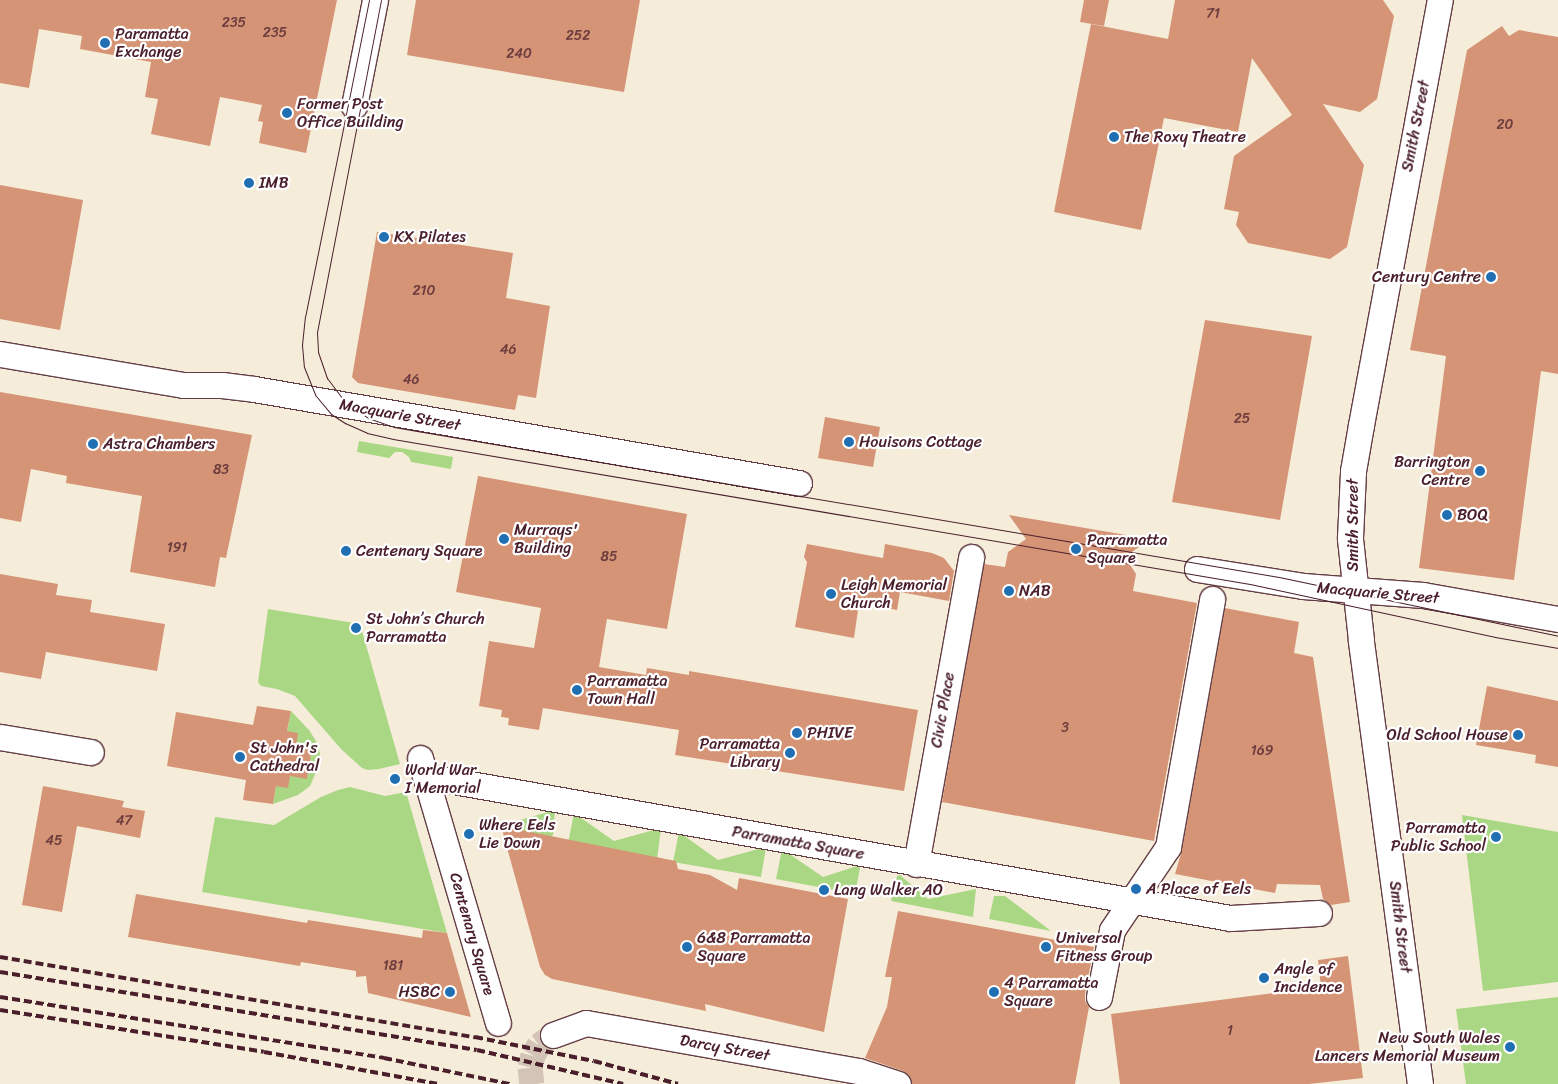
<!DOCTYPE html>
<meta charset="utf-8">
<style>
body{margin:0}
#map{position:relative;width:1558px;height:1084px;overflow:hidden;background:#f5edda;font-family:Sriracha,sans-serif}
div>[style]{position:absolute}
.green>*{inset:0;background:#aad784}
.building>*{inset:0;background:#d59475}
.minor-tunnel>*{height:25px;margin-top:-12.5px;transform-origin:0;background:repeating-linear-gradient(90deg,#d3c4b7 0 25px,transparent 0 37px)}
.roads{filter:drop-shadow(1px 0 #643e45) drop-shadow(-1px 0 #643e45) drop-shadow(0 1px #643e45) drop-shadow(0 -1px #643e45)}
.minor>*{height:25px;margin:-12.5px;padding:0 12.5px;transform-origin:12.5px;border-radius:12.5px;background:#fff}
.tram>*{height:1px;margin:-0.5px;padding:0 0.5px;transform-origin:0.5px;border-radius:0.5px;background:#4a1f2b}
.rail>*{height:4px;margin-top:-2px;transform-origin:0;background:repeating-linear-gradient(90deg,#4a1f2b 0 8px,transparent 0 12px)}
.dots>*{width:14px;height:14px;translate:-50% -50%;box-sizing:border-box;border:2px solid #fff;border-radius:50%}
span{translate:-50% -50%;white-space:nowrap;text-align:center;line-height:1.15;-webkit-text-stroke:4.5px #fff;paint-order:stroke}
.number-label{font-size:14px;color:#6d3c3e}
.number-label span{-webkit-text-stroke-width:0}
.poi-label{font-size:16px;color:#4a1f2b}
.left{translate:0 -50%;text-align:left}
.right{translate:-100% -50%;text-align:right}
.street-label{font-size:16px;color:#4a1f2b}
</style>
<div id="map">
<div class="green">
<div style="clip-path:polygon(359px 441px,453px 457px,451px 469px,411px 462px,409px 457px,402px 452px,395px 452px,389px 458px,357px 452px)"></div>
<div style="clip-path:polygon(268px 609px,360px 624px,400px 764px,379px 769px,368px 770px,362px 768px,341px 749px,295px 696px,277px 689px,261px 686px,258px 682px)"></div>
<div style="clip-path:polygon(291px 711px,309px 730px,316px 741px,320px 753px,319px 765px,310px 786px,298px 795px,273px 804px,276px 786px,290px 776px,307px 778px,312px 749px,296px 746px,287px 731px)"></div>
<div style="clip-path:polygon(350px 787px,385px 796px,406px 792px,447px 933px,202px 892px,215px 817px,274px 825px,321px 797px,338px 790px)"></div>
<div style="clip-path:polygon(555px 810px,553px 835px,548px 839px,515px 835px,510px 823px)"></div>
<div style="clip-path:polygon(574px 813px,614px 841px,661px 828px,657px 860px,568px 843px)"></div>
<div style="clip-path:polygon(1462px 815px,1558px 832px,1558px 982px,1483px 991px)"></div>
<div style="clip-path:polygon(679px 832px,718px 860px,766px 847px,761px 877px,673px 862px)"></div>
<div style="clip-path:polygon(782px 849px,823px 877px,857px 866px,860px 868px,855px 894px,776px 879px)"></div>
<div style="clip-path:polygon(900px 875px,928px 899px,976px 889px,973px 917px,891px 901px,897px 876px)"></div>
<div style="clip-path:polygon(994px 896px,1005px 896px,1051px 931px,989px 919px)"></div>
<div style="clip-path:polygon(1558px 997px,1558px 1084px,1466px 1084px,1456px 1009px)"></div>
</div>
<div class="building">
<div style="clip-path:polygon(0 0,337px 0,306px 153px,259px 143px,263px 122px,258px 121px,262px 105px,220px 97px,210px 146px,151px 134px,158px 99px,145px 97px,151px 62px,80px 49px,82px 36px,39px 29px,29px 88px,0 83px)"></div>
<div style="clip-path:polygon(416px 0,640px 0,624px 92px,407px 55px)"></div>
<div style="clip-path:polygon(1084px 0,1109px 0,1104px 26px,1080px 22px)"></div>
<div style="clip-path:polygon(1175px 0,1383px 0,1394px 16px,1377px 99px,1360px 112px,1323px 104px,1364px 165px,1347px 247px,1330px 259px,1248px 243px,1236px 225px,1239px 212px,1224px 209px,1234px 156px,1292px 115px,1252px 58px,1238px 132px,1164px 118px,1141px 230px,1054px 212px,1091px 24px,1168px 39px)"></div>
<div style="clip-path:polygon(1502px 26px,1509px 36px,1519px 30px,1558px 37px,1558px 374px,1541px 371px,1514px 580px,1419px 568px,1446px 356px,1410px 350px,1467px 50px)"></div>
<div style="clip-path:polygon(0 185px,83px 200px,60px 330px,0 319px)"></div>
<div style="clip-path:polygon(377px 232px,513px 253px,506px 298px,550px 306px,536px 398px,518px 395px,515px 410px,358px 383px,352px 377px)"></div>
<div style="clip-path:polygon(1205px 320px,1312px 336px,1280px 520px,1172px 502px)"></div>
<div style="clip-path:polygon(0 392px,252px 435px,226px 558px,220px 557px,215px 587px,130px 572px,142px 496px,66px 483px,67px 476px,31px 469px,21px 522px,0 518px)"></div>
<div style="clip-path:polygon(825px 417px,880px 427px,873px 467px,818px 458px)"></div>
<div style="clip-path:polygon(478px 476px,687px 514px,667px 629px,607px 619px,599px 667px,646px 675px,647px 668px,689px 675px,689px 671px,918px 710px,904px 791px,675px 755px,679px 730px,543px 708px,539px 730px,508px 725px,509px 718px,501px 717px,502px 710px,479px 706px,489px 641px,534px 648px,541px 608px,456px 592px)"></div>
<div style="clip-path:polygon(1009px 515px,1150px 539px,1125px 557px,1136px 574px,1133px 591px,1197px 603px,1154px 841px,942px 802px,984px 564px,1005px 567px,1008px 552px,1026px 539px)"></div>
<div style="clip-path:polygon(807px 544px,883px 558px,885px 544px,932px 553px,944px 558px,954px 571px,949px 601px,900px 592px,897px 610px,859px 603px,854px 638px,795px 627px,807px 562px,804px 557px)"></div>
<div style="clip-path:polygon(0 574px,58px 584px,56px 595px,92px 600px,90px 612px,165px 624px,157px 671px,46px 652px,41px 679px,0 672px)"></div>
<div style="clip-path:polygon(1225px 608px,1299px 622px,1294px 653px,1313px 657px,1350px 902px,1331px 905px,1323px 899px,1320px 885px,1277px 884px,1275px 893px,1175px 874px,1182px 850px)"></div>
<div style="clip-path:polygon(1487px 686px,1558px 701px,1558px 767px,1535px 763px,1536px 755px,1476px 745px)"></div>
<div style="clip-path:polygon(257px 706px,291px 711px,287px 731px,298px 733px,296px 746px,312px 748px,307px 779px,290px 776px,288px 788px,276px 786px,273px 804px,243px 800px,246px 780px,167px 766px,176px 712px,253px 725px)"></div>
<div style="clip-path:polygon(43px 786px,124px 801px,122px 807px,145px 811px,140px 838px,77px 826px,62px 912px,22px 905px)"></div>
<div style="clip-path:polygon(501px 826px,676px 861px,678px 869px,710px 875px,737px 890px,739px 878px,848px 899px,824px 1032px,705px 1004px,706px 1011px,552px 979px,545px 975px,540px 967px)"></div>
<div style="clip-path:polygon(136px 894px,307px 923px,308px 920px,422px 938px,423px 930px,447px 933px,471px 1017px,368px 993px,366px 976px,356px 977px,356px 971px,301px 962px,300px 966px,128px 937px)"></div>
<div style="clip-path:polygon(898px 911px,1094px 947px,1085px 994px,1085px 1001px,1089px 1007px,1075px 1084px,912px 1084px,909px 1075px,903px 1071px,865px 1058px,887px 1007px,892px 977px,885px 977px)"></div>
<div style="clip-path:polygon(1348px 956px,1363px 1078px,1309px 1084px,1120px 1084px,1111px 1014px,1321px 987px,1318px 960px)"></div>
</div>
<div class="minor-tunnel">
<div style="left:532px;top:1084px;width:17px;rotate:-97deg"></div>
<div style="left:530px;top:1067px;width:12px;rotate:-76deg"></div>
<div style="left:533px;top:1055px;width:12px;rotate:-59deg"></div>
<div style="left:539px;top:1045px;width:17px;rotate:-36deg"></div>
</div>
<div class="roads">
<div class="minor">
<div style="left:354px;top:106px;width:108px;rotate:-78.8deg"></div>
<div style="left:0;top:354px;width:186px;rotate:9.6deg"></div>
<div style="left:183px;top:385px;width:39px"></div>
<div style="left:222px;top:385px;width:32px;rotate:7deg"></div>
<div style="left:254px;top:389px;width:553px;rotate:9.79deg"></div>
<div style="left:1197px;top:569px;width:107px;rotate:9.1deg"></div>
<div style="left:1303px;top:586px;width:120px;rotate:4.3deg"></div>
<div style="left:1423px;top:595px;width:137px;rotate:10.1deg"></div>
<div style="left:0;top:737px;width:92px;rotate:9.4deg"></div>
<div style="left:420px;top:758px;width:276px;rotate:73.6deg"></div>
<div style="left:425px;top:776px;width:817px;rotate:10deg"></div>
<div style="left:1230px;top:918px;width:89px;rotate:-3.2deg"></div>
<div style="left:916px;top:864px;width:312px;rotate:-79.8deg"></div>
<div style="left:1099px;top:997px;width:68px;rotate:-79deg"></div>
<div style="left:1112px;top:930px;width:100px;rotate:-56deg"></div>
<div style="left:1168px;top:847px;width:252px;rotate:-79.9deg"></div>
<div style="left:553px;top:1035px;width:35px;rotate:-20deg"></div>
<div style="left:586px;top:1023px;width:277px;rotate:10deg"></div>
<div style="left:859px;top:1071px;width:41px;rotate:18.4deg"></div>
<div style="left:1420px;top:1084px;width:448px;rotate:-97.6deg"></div>
<div style="left:1361px;top:640px;width:103px;rotate:-96.2deg"></div>
<div style="left:1350px;top:538px;width:67px;rotate:-87.4deg"></div>
<div style="left:1353px;top:471px;width:47px;rotate:-80.1deg"></div>
<div style="left:1361px;top:425px;width:432px;rotate:-79.5deg"></div>
</div>
</div>
<div class="tram">
<div style="left:369px;top:0;width:322px;rotate:101.4deg"></div>
<div style="left:305px;top:316px;width:29px;rotate:96deg"></div>
<div style="left:302px;top:345px;width:22px;rotate:85deg"></div>
<div style="left:304px;top:367px;width:31px;rotate:68deg"></div>
<div style="left:316px;top:396px;width:23px;rotate:50deg"></div>
<div style="left:331px;top:414px;width:17px;rotate:33deg"></div>
<div style="left:345px;top:423px;width:24px;rotate:24deg"></div>
<div style="left:367px;top:433px;width:27px;rotate:13deg"></div>
<div style="left:393px;top:439px;width:869px;rotate:9.6deg"></div>
<div style="left:1250px;top:584px;width:251px;rotate:12.2deg"></div>
<div style="left:1495px;top:637px;width:64px;rotate:9.9deg"></div>
<div style="left:381px;top:0;width:338px;rotate:100.9deg"></div>
<div style="left:317px;top:332px;width:20px;rotate:87deg"></div>
<div style="left:318px;top:352px;width:28px;rotate:71deg"></div>
<div style="left:327px;top:378px;width:31px;rotate:53deg"></div>
<div style="left:346px;top:403px;width:27px;rotate:34deg"></div>
<div style="left:368px;top:418px;width:28px;rotate:19deg"></div>
<div style="left:394px;top:427px;width:29px;rotate:10deg"></div>
<div style="left:423px;top:432px;width:868px;rotate:9.61deg"></div>
<div style="left:1279px;top:577px;width:285px;rotate:11.9deg"></div>
</div>
<div class="rail">
<div style="left:0;top:957px;width:482px;rotate:9.6deg"></div>
<div style="left:475px;top:1037px;width:121px;rotate:11.4deg"></div>
<div style="left:594px;top:1061px;width:87px;rotate:15.3deg"></div>
<div style="left:0;top:972px;width:483px;rotate:9.3deg"></div>
<div style="left:477px;top:1050px;width:150px;rotate:13.1deg"></div>
<div style="left:0;top:997px;width:389px;rotate:9deg"></div>
<div style="left:384px;top:1058px;width:129px;rotate:11.7deg"></div>
<div style="left:0;top:1010px;width:267px;rotate:9deg"></div>
<div style="left:264px;top:1052px;width:177px;rotate:10.4deg"></div>
</div>
<div class="dots">
<div style="left:105px;top:43px;background:#1f6fb2"></div>
<div style="left:287px;top:113px;background:#1f6fb2"></div>
<div style="left:1114px;top:137px;background:#1f6fb2"></div>
<div style="left:249px;top:183px;background:#1f6fb2"></div>
<div style="left:384px;top:237px;background:#1f6fb2"></div>
<div style="left:1491px;top:277px;background:#1f6fb2"></div>
<div style="left:849px;top:442px;background:#1f6fb2"></div>
<div style="left:93px;top:444px;background:#1f6fb2"></div>
<div style="left:1480px;top:471px;background:#1f6fb2"></div>
<div style="left:1447px;top:515px;background:#1f6fb2"></div>
<div style="left:504px;top:539px;background:#1f6fb2"></div>
<div style="left:1076px;top:549px;background:#1f6fb2"></div>
<div style="left:346px;top:551px;background:#1f6fb2"></div>
<div style="left:1009px;top:591px;background:#1f6fb2"></div>
<div style="left:831px;top:594px;background:#1f6fb2"></div>
<div style="left:356px;top:628px;background:#1f6fb2"></div>
<div style="left:577px;top:690px;background:#1f6fb2"></div>
<div style="left:797px;top:733px;background:#1f6fb2"></div>
<div style="left:1518px;top:735px;background:#1f6fb2"></div>
<div style="left:790px;top:753px;background:#1f6fb2"></div>
<div style="left:240px;top:757px;background:#1f6fb2"></div>
<div style="left:395px;top:779px;background:#1f6fb2"></div>
<div style="left:469px;top:834px;background:#1f6fb2"></div>
<div style="left:1496px;top:837px;background:#1f6fb2"></div>
<div style="left:1136px;top:889px;background:#1f6fb2"></div>
<div style="left:824px;top:890px;background:#1f6fb2"></div>
<div style="left:687px;top:947px;background:#1f6fb2"></div>
<div style="left:1046px;top:947px;background:#1f6fb2"></div>
<div style="left:1264px;top:978px;background:#1f6fb2"></div>
<div style="left:450px;top:992px;background:#1f6fb2"></div>
<div style="left:994px;top:992px;background:#1f6fb2"></div>
<div style="left:1510px;top:1047px;background:#1f6fb2"></div>
</div>
<div class="number-label">
<span style="left:1213px;top:14px">71</span>
<span style="left:234px;top:23px">235</span>
<span style="left:275px;top:33px">235</span>
<span style="left:578px;top:36px">252</span>
<span style="left:519px;top:54px">240</span>
<span style="left:1505px;top:125px">20</span>
<span style="left:424px;top:291px">210</span>
<span style="left:508px;top:350px">46</span>
<span style="left:411px;top:380px">46</span>
<span style="left:1242px;top:419px">25</span>
<span style="left:221px;top:470px">83</span>
<span style="left:177px;top:548px">191</span>
<span style="left:609px;top:557px">85</span>
<span style="left:1065px;top:728px">3</span>
<span style="left:1262px;top:751px">169</span>
<span style="left:124px;top:821px">47</span>
<span style="left:54px;top:841px">45</span>
<span style="left:393px;top:966px">181</span>
<span style="left:1230px;top:1031px">1</span>
</div>
<div class="poi-label">
<span class="left" style="left:115px;top:43px">Paramatta<br>Exchange</span>
<span class="left" style="left:297px;top:113px">Former Post<br>Office Building</span>
<span class="left" style="left:1124px;top:137px">The Roxy Theatre</span>
<span class="left" style="left:259px;top:183px">IMB</span>
<span class="left" style="left:394px;top:237px">KX Pilates</span>
<span class="right" style="left:1481px;top:277px">Century Centre</span>
<span class="left" style="left:859px;top:442px">Houisons Cottage</span>
<span class="left" style="left:103px;top:444px">Astra Chambers</span>
<span class="right" style="left:1470px;top:471px">Barrington<br>Centre</span>
<span class="left" style="left:1457px;top:515px">BOQ</span>
<span class="left" style="left:514px;top:539px">Murrays'<br>Building</span>
<span class="left" style="left:1087px;top:549px">Parramatta<br>Square</span>
<span class="left" style="left:356px;top:551px">Centenary Square</span>
<span class="left" style="left:841px;top:594px">Leigh Memorial<br>Church</span>
<span class="left" style="left:1019px;top:591px">NAB</span>
<span class="left" style="left:366px;top:628px">St John’s Church<br>Parramatta</span>
<span class="left" style="left:587px;top:690px">Parramatta<br>Town Hall</span>
<span class="left" style="left:807px;top:733px">PHIVE</span>
<span class="right" style="left:1508px;top:735px">Old School House</span>
<span class="right" style="left:780px;top:753px">Parramatta<br>Library</span>
<span class="left" style="left:250px;top:757px">St John's<br>Cathedral</span>
<span class="left" style="left:405px;top:779px">World War<br>I Memorial</span>
<span class="left" style="left:479px;top:834px">Where Eels<br>Lie Down</span>
<span class="right" style="left:1486px;top:837px">Parramatta<br>Public School</span>
<span class="left" style="left:1146px;top:889px">A Place of Eels</span>
<span class="left" style="left:834px;top:890px">Lang Walker AO</span>
<span class="left" style="left:697px;top:947px">6&amp;8 Parramatta<br>Square</span>
<span class="left" style="left:1056px;top:947px">Universal<br>Fitness Group</span>
<span class="left" style="left:1274px;top:978px">Angle of<br>Incidence</span>
<span class="left" style="left:1004px;top:992px">4 Parramatta<br>Square</span>
<span class="right" style="left:440px;top:992px">HSBC</span>
<span class="right" style="left:1500px;top:1047px">New South Wales<br>Lancers Memorial Museum</span>
</div>
<div class="street-label">
<span style="left:1416px;top:126px;rotate:-79deg">Smith Street</span>
<span style="left:400px;top:415px;rotate:10deg">Macquarie Street</span>
<span style="left:1353px;top:525px;rotate:-90deg">Smith Street</span>
<span style="left:1378px;top:593px;rotate:5deg">Macquarie Street</span>
<span style="left:943px;top:710px;rotate:-80deg">Civic Place</span>
<span style="left:798px;top:843px;rotate:10deg">Parramatta Square</span>
<span style="left:1400px;top:927px;rotate:83deg">Smith Street</span>
<span style="left:472px;top:934px;rotate:74deg">Centenary Square</span>
<span style="left:725px;top:1048px;rotate:10deg">Darcy Street</span>
</div>
</div>
